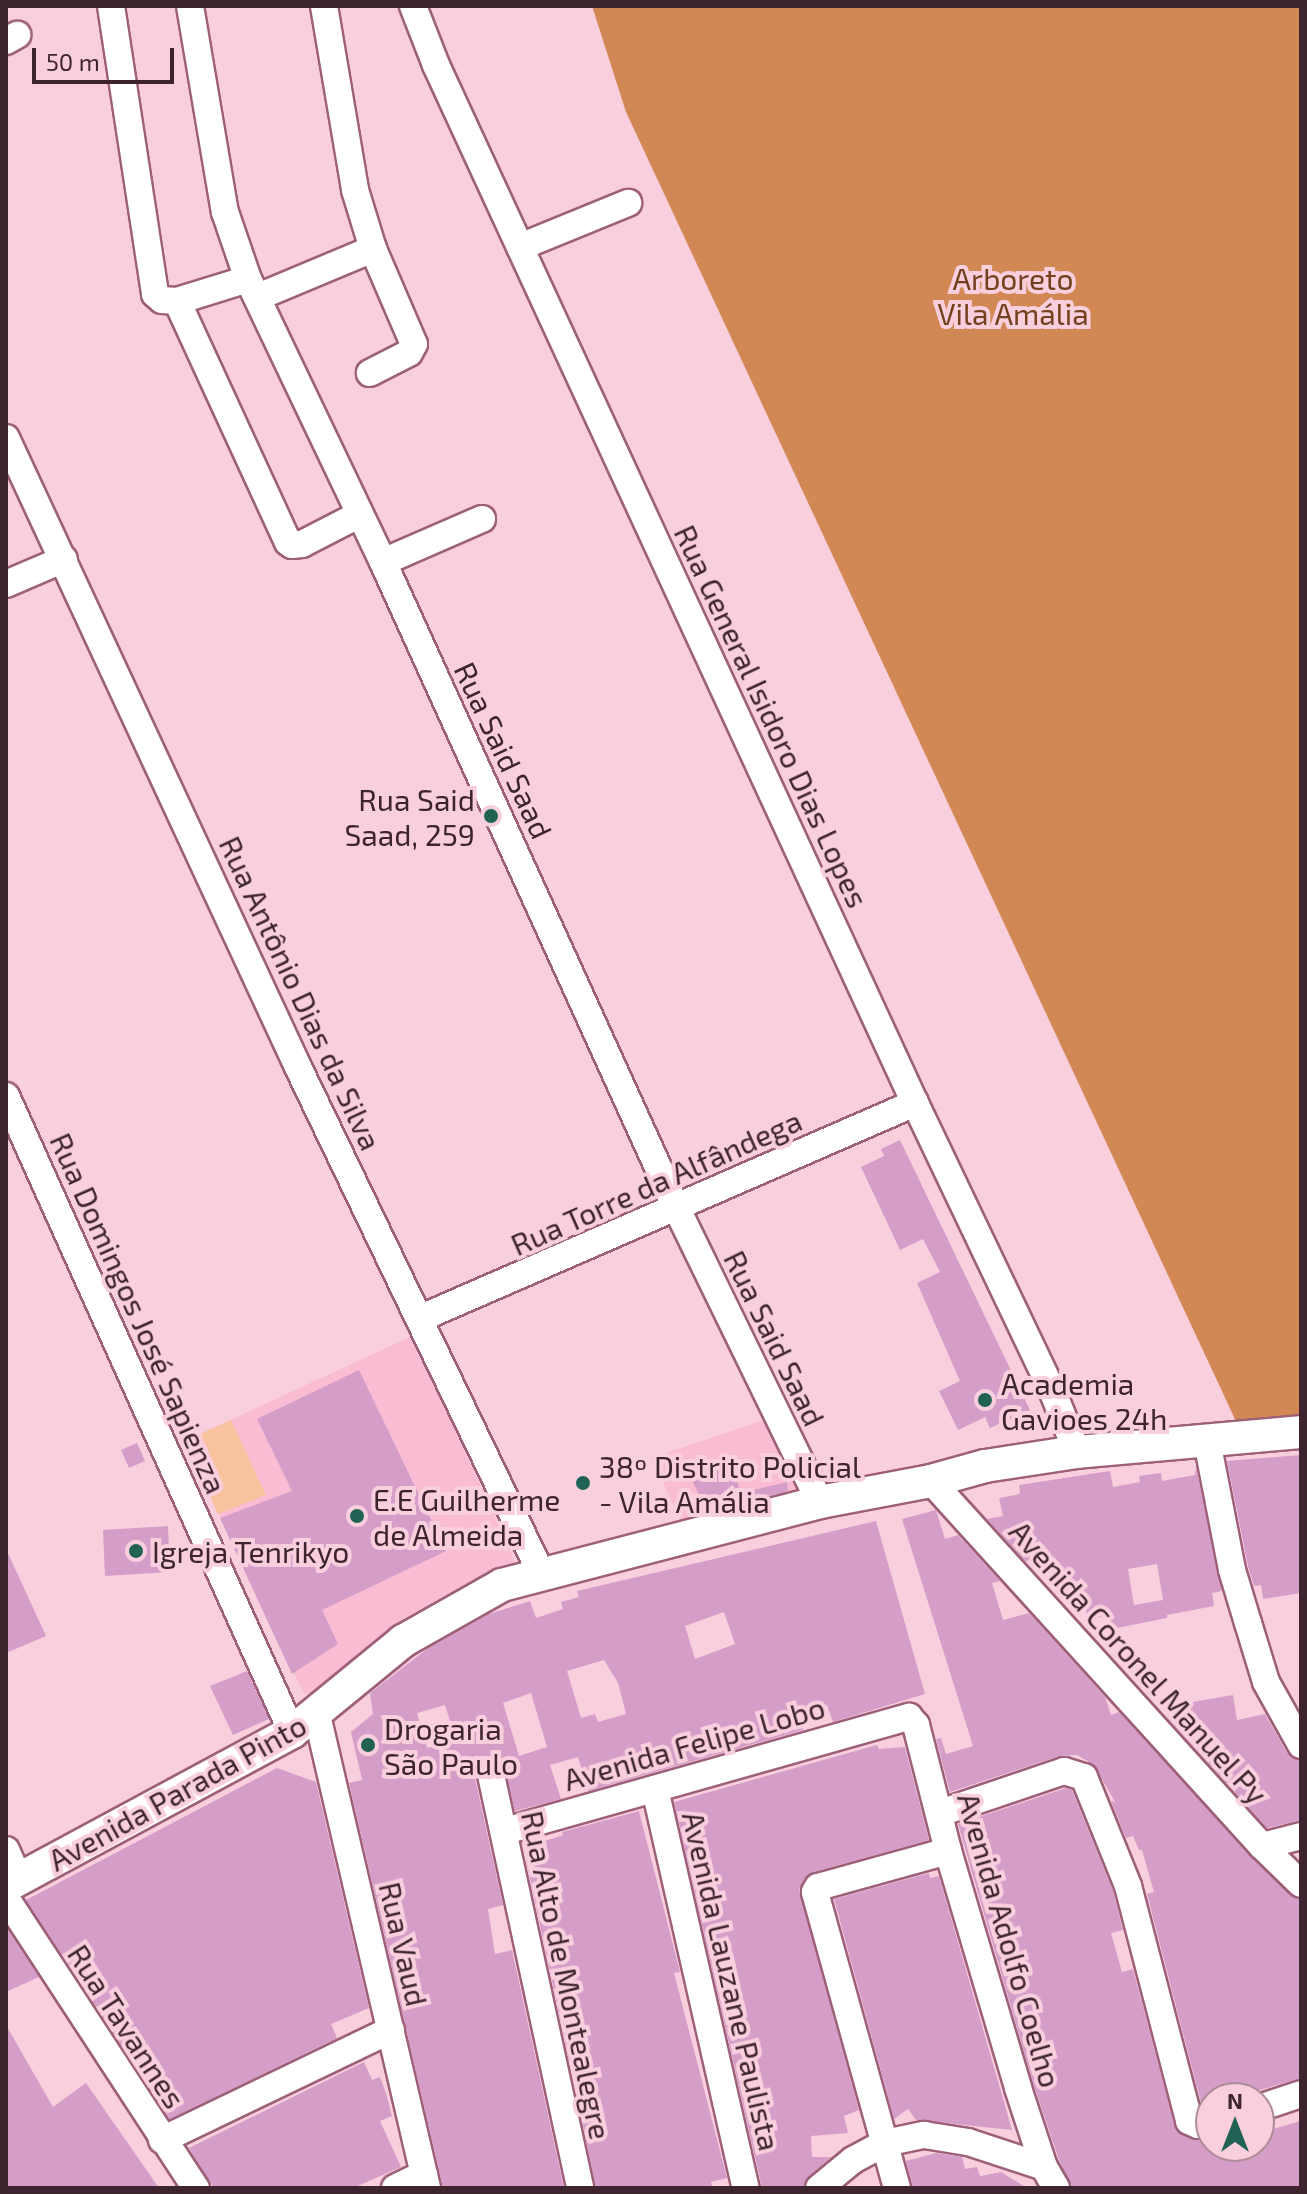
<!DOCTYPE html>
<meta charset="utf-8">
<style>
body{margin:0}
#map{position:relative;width:1307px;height:2194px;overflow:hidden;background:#f9cfde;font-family:"Exo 2",sans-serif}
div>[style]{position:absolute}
.built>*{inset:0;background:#fabcd3}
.green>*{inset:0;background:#f8c29f}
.forest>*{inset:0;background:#d28855}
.building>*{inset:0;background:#d59ec9}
.roads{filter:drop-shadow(2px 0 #9d6078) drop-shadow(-2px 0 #9d6078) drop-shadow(0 2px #9d6078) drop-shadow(0 -2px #9d6078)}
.minor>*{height:26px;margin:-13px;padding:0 13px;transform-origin:13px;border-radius:13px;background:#fff}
.major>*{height:32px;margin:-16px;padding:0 16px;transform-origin:16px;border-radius:16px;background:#fff}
.dots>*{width:22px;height:22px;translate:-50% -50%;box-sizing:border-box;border:4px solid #f9cfde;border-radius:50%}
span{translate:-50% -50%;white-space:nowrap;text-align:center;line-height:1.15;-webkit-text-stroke:8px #f9cfde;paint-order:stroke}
.park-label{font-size:30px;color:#73411c}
.street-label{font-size:30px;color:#3e242f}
.poi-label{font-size:30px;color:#3e242f}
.right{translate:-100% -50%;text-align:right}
.left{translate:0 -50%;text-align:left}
.frame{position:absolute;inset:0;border:8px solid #3e242f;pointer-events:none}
.north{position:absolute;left:1195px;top:2082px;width:80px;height:80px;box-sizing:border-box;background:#f9cfde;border:2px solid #ae8b98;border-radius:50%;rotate:0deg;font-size:22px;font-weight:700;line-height:32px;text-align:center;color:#3e242f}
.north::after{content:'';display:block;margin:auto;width:28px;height:36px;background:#206354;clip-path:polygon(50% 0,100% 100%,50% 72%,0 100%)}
.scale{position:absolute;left:32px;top:48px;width:142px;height:36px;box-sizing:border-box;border:4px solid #3e242f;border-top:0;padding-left:10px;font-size:24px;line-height:28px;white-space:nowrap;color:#3e242f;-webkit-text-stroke:6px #f9cfde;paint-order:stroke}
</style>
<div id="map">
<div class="built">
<div style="clip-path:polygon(412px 1336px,516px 1564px,463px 1585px,401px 1620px,310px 1693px,304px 1694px,185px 1441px)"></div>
<div style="clip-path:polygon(767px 1419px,802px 1494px,682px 1523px,651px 1458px)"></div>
</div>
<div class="green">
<div style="clip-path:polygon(231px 1420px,266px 1495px,218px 1514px,185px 1441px)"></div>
</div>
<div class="forest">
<div style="clip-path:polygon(592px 6px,1301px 6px,1301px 1425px,1241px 1432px,626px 112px)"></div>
</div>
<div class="building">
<div style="clip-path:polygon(900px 1140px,1030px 1410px,990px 1428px,985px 1417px,958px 1430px,939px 1391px,960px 1381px,917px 1283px,940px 1272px,923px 1239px,900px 1250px,861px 1167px,884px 1156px,881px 1149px)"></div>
<div style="clip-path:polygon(359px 1370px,446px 1551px,322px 1610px,338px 1644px,292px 1674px,220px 1518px,292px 1491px,257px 1419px)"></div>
<div style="clip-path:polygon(137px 1443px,145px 1461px,129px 1468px,121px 1450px)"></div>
<div style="clip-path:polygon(1301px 1455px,1301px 1593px,1263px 1599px,1261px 1585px,1254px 1586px,1248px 1566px,1227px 1461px)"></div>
<div style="clip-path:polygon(730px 1460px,741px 1493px,787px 1482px,788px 1491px,698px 1514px,697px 1504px,703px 1502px,689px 1475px)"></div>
<div style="clip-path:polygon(evenodd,1196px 1466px,1222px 1591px,1212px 1593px,1214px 1606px,1167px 1615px,1167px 1618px,1112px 1629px,1109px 1615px,1088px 1620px,1080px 1581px,1063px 1584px,1060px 1569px,1043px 1572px,1040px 1558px,1025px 1561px,987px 1519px,1003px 1516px,999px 1498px,1020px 1494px,1019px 1485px,1110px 1471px,1113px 1487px,1140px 1482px,1139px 1476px,1161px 1473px,1162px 1481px,1195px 1475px,1196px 1466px,1157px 1564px,1163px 1600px,1134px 1605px,1128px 1569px,1157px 1564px)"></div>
<div style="clip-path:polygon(936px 1510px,945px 1539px,958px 1535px,1000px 1581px,992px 1583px,1003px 1620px,1029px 1613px,1105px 1697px,1111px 1715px,1119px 1712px,1251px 1857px,1290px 1895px,1301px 1900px,1301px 2078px,1233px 2098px,1211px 2098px,1211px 2107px,1201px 2103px,1147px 1894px,1154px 1892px,1142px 1850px,1139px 1850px,1133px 1836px,1126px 1838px,1111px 1801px,1115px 1802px,1094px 1765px,1077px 1755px,1059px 1756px,950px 1792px,936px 1739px,941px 1738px,946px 1754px,973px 1746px,902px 1519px)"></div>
<div style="clip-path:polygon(evenodd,876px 1521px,925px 1694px,833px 1722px,827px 1705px,798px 1714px,803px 1730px,588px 1791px,578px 1757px,550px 1765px,561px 1799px,515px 1811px,503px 1765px,495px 1760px,480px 1764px,475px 1778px,503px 1905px,488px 1909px,495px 1954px,512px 1950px,564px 2188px,443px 2188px,349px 1783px,362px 1780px,351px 1732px,373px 1714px,370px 1693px,427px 1649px,489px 1614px,530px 1601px,536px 1618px,563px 1609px,561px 1602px,579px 1597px,577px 1591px,876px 1521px,724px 1612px,735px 1644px,695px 1659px,685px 1626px,724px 1612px,876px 1521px,604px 1660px,618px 1683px,626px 1714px,598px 1722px,595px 1714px,581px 1718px,567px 1671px,604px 1660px,876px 1521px,531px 1693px,547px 1747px,519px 1756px,503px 1703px,531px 1693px,876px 1521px,445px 1705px,456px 1740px,427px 1748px,417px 1713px,445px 1705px)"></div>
<div style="clip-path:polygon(168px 1526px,170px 1572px,105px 1576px,103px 1530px)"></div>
<div style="clip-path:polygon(6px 1549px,46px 1636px,6px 1653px)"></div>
<div style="clip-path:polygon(247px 1671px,269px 1719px,233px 1735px,210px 1686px)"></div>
<div style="clip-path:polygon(1233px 1695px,1237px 1720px,1265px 1714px,1287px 1753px,1301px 1761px,1301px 1820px,1267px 1828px,1168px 1718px,1183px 1715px,1181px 1704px)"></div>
<div style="clip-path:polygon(877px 1745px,879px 1749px,905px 1747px,929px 1840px,814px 1872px,804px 1879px,799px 1890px,859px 2110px,844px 2116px,848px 2133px,811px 2136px,812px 2157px,831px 2157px,809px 2176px,803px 2188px,762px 2188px,674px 1802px)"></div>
<div style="clip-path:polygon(277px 1768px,316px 1782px,369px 2008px,331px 2024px,337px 2038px,170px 2119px,26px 1900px)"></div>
<div style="clip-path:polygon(1066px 1788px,1072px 1790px,1113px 1891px,1123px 1930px,1111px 1933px,1122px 1972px,1133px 1969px,1176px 2131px,1192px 2140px,1211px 2139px,1211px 2146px,1259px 2146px,1259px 2133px,1301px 2121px,1301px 2188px,1072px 2188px,1059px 2160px,1033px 2083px,958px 1824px)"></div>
<div style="clip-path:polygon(639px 1811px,680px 1972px,674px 1973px,727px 2178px,711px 2182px,713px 2188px,596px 2188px,576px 2093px,581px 2092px,573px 2059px,569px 2060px,526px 1860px,545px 1856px,542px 1842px,563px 1835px,562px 1832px)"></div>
<div style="clip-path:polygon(929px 1873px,930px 1878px,939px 1876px,1012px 2130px,916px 2120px,908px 2109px,894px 2119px,834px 1899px)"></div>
<div style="clip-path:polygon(6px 1927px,39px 1977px,6px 1992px)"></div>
<div style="clip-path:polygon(6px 2025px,53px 2107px,86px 2083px,159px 2188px,6px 2188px)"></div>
<div style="clip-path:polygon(364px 2062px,372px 2080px,380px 2077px,386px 2093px,392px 2116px,380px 2121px,401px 2167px,353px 2188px,214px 2188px,189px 2148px)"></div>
<div style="clip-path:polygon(936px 2153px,962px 2157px,965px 2169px,977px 2167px,980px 2176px,1001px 2172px,1027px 2188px,913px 2188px,906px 2161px)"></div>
</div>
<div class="roads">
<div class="minor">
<div style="left:111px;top:6px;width:291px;rotate:81.3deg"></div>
<div style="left:155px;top:294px;width:9px;rotate:41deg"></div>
<div style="left:162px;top:300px;width:15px;rotate:4deg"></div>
<div style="left:177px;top:301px;width:74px;rotate:-17.2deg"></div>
<div style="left:190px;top:6px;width:209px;rotate:80.4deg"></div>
<div style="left:225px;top:212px;width:71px;rotate:71.1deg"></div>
<div style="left:248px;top:279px;width:314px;rotate:64.5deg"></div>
<div style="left:383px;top:562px;width:711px;rotate:65.56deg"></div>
<div style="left:677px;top:1209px;width:326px;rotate:64deg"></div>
<div style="left:324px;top:6px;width:187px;rotate:80.4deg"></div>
<div style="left:355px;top:190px;width:62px;rotate:73deg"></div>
<div style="left:373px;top:249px;width:103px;rotate:66.7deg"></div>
<div style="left:414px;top:344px;width:10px;rotate:119deg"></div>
<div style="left:409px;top:353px;width:44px;rotate:152.9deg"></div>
<div style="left:413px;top:6px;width:63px;rotate:68.7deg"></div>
<div style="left:436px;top:65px;width:1143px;rotate:65.23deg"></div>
<div style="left:915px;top:1103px;width:323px;rotate:64.5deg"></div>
<div style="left:1054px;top:1395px;width:61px;rotate:68deg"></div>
<div style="left:6px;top:41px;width:13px;rotate:-29deg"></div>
<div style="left:520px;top:247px;width:117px;rotate:-22.2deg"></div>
<div style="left:258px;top:297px;width:125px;rotate:-22.7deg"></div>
<div style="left:177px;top:301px;width:265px;rotate:65.3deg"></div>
<div style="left:288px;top:542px;width:5px;rotate:37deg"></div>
<div style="left:292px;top:545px;width:10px;rotate:-6deg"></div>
<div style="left:302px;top:544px;width:65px;rotate:-27.3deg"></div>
<div style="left:6px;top:438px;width:693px;rotate:65.1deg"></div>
<div style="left:298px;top:1067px;width:561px;rotate:64.35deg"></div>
<div style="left:383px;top:562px;width:108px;rotate:-23.5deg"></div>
<div style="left:6px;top:584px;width:63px;rotate:-23.3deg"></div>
<div style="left:6px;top:1096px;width:697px;rotate:65.79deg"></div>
<div style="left:421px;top:1318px;width:539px;rotate:-23.52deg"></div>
<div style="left:1207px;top:1441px;width:131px;rotate:79deg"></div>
<div style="left:1232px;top:1570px;width:55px;rotate:73.2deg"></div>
<div style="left:1248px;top:1623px;width:62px;rotate:73deg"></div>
<div style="left:1266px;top:1682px;width:72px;rotate:60.9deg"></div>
<div style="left:931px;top:1481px;width:493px;rotate:47.8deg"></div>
<div style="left:1262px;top:1846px;width:54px;rotate:44.3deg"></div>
<div style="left:317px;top:1715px;width:486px;rotate:76.9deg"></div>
<div style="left:491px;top:1775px;width:422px;rotate:77.8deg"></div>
<div style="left:655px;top:1789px;width:409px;rotate:77.2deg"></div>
<div style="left:940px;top:1813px;width:131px;rotate:-18.7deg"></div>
<div style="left:1064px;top:1771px;width:21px;rotate:17deg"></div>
<div style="left:1084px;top:1777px;width:118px;rotate:68deg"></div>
<div style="left:1128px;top:1886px;width:243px;rotate:75.4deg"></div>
<div style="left:1189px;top:2121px;width:10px;rotate:24deg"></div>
<div style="left:1198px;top:2125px;width:13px;rotate:-9deg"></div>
<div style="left:505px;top:1831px;width:420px;rotate:-15.8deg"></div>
<div style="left:909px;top:1717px;width:11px;rotate:49deg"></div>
<div style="left:916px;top:1725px;width:130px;rotate:75.7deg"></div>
<div style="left:948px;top:1851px;width:247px;rotate:73.5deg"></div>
<div style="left:1018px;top:2088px;width:83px;rotate:71.8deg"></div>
<div style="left:1044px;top:2167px;width:24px;rotate:60deg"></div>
<div style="left:1262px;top:1846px;width:40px;rotate:-14.4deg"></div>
<div style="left:6px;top:1850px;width:32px;rotate:66deg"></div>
<div style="left:6px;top:1898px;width:347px;rotate:56.8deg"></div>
<div style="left:1259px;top:2108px;width:44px;rotate:-18.4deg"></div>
<div style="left:162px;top:2140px;width:254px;rotate:-25.7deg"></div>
<div style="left:395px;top:2188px;width:32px;rotate:-26deg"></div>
<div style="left:819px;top:2188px;width:44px;rotate:-39.5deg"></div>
<div style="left:853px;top:2160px;width:36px;rotate:-28deg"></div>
<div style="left:885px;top:2143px;width:40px;rotate:-12deg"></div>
<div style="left:924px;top:2135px;width:45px;rotate:9deg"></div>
<div style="left:968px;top:2142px;width:80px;rotate:18.2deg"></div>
<div style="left:897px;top:2188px;width:307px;rotate:-105.5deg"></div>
<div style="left:815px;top:1892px;width:6px;rotate:-59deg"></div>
<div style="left:818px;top:1887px;width:135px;rotate:-15.5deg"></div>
</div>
<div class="major">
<div style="left:6px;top:1886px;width:325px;rotate:-28.3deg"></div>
<div style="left:292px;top:1732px;width:144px;rotate:-39.3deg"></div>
<div style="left:403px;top:1641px;width:114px;rotate:-29.5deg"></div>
<div style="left:502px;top:1585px;width:329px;rotate:-14.6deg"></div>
<div style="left:820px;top:1502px;width:113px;rotate:-10.7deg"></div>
<div style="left:931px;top:1481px;width:56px;rotate:-15.5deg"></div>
<div style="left:985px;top:1466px;width:93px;rotate:-8.7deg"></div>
<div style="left:1077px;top:1452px;width:225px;rotate:-5.1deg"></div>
</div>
</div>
<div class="dots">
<div style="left:491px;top:816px;background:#206354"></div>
<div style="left:985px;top:1400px;background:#206354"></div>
<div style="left:583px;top:1483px;background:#206354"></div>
<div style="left:357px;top:1516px;background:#206354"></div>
<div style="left:136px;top:1551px;background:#206354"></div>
<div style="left:368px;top:1745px;background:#206354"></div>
</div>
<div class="park-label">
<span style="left:1013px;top:295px">Arboreto<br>Vila Amália</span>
</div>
<div class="street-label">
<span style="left:772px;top:716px;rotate:65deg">Rua General Isidoro Dias Lopes</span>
<span style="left:504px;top:750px;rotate:65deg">Rua Said Saad</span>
<span style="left:301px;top:993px;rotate:65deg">Rua Antônio Dias da Silva</span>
<span style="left:656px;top:1182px;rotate:-24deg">Rua Torre da Alfândega</span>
<span style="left:139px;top:1313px;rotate:66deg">Rua Domingos José Sapienza</span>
<span style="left:775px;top:1338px;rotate:64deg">Rua Said Saad</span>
<span style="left:1139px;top:1662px;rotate:48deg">Avenida Coronel Manuel Py</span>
<span style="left:694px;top:1743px;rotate:-16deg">Avenida Felipe Lobo</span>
<span style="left:177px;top:1792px;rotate:-29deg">Avenida Parada Pinto</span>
<span style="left:1010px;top:1940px;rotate:74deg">Avenida Adolfo Coelho</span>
<span style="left:404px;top:1944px;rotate:77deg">Rua Vaud</span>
<span style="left:567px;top:1975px;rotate:78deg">Rua Alto de Montealegre</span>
<span style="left:732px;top:1981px;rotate:77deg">Avenida Lauzane Paulista</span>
<span style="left:127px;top:2026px;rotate:57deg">Rua Tavannes</span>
</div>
<div class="poi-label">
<span class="right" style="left:475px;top:816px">Rua Said<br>Saad, 259</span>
<span class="left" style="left:1001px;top:1400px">Academia<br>Gavioes 24h</span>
<span class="left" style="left:599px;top:1483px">38º Distrito Policial<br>- Vila Amália</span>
<span class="left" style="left:373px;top:1516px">E.E Guilherme<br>de Almeida</span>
<span class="left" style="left:152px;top:1551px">Igreja Tenrikyo</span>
<span class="left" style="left:384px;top:1745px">Drogaria<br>São Paulo</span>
</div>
<div class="frame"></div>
<div class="north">N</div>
<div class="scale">50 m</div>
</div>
